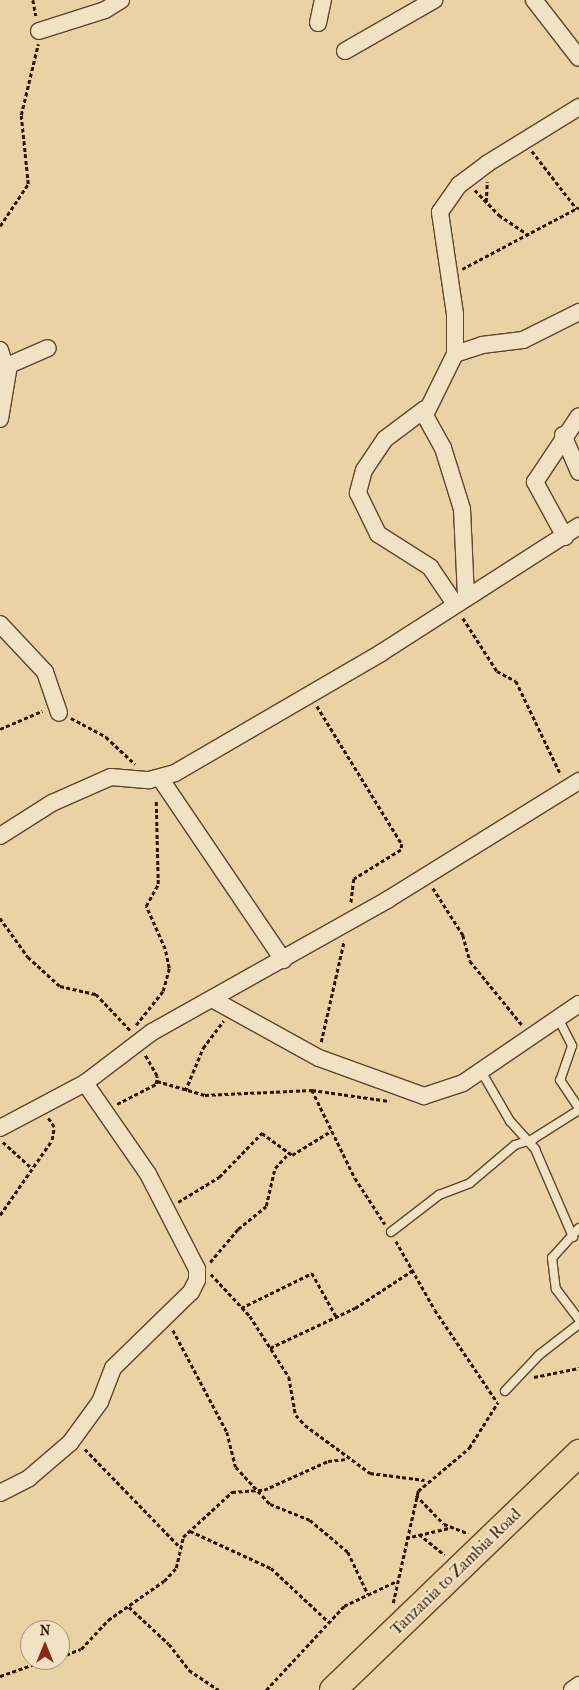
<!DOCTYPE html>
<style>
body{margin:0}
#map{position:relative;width:579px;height:1690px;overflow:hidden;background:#ebd2a4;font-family:"IM FELL French Canon",serif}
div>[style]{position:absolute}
.path>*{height:2.5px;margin-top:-1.25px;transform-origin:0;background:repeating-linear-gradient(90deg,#2e1504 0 4px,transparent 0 6.5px)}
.roads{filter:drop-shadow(1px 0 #5d442c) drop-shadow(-1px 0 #5d442c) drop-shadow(0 1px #5d442c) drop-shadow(0 -1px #5d442c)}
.service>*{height:8px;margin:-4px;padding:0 4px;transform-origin:4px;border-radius:4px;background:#f2e2c4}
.minor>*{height:16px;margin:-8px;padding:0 8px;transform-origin:8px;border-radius:8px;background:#f2e2c4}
.trunk>*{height:26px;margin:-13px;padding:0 13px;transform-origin:13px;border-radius:13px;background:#ebd2a4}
span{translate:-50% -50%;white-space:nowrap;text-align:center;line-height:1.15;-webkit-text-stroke:4px #f2e2c4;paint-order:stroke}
.street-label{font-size:16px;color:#2e1504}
.north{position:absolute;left:20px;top:1620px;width:50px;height:50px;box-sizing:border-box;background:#f2e2c4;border:1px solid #a49077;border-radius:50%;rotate:0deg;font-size:14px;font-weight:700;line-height:20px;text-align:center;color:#2e1504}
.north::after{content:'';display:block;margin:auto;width:18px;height:22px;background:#8f2418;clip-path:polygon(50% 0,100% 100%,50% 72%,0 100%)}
</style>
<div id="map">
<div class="path">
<div style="left:33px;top:0;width:16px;rotate:79deg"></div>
<div style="left:532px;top:151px;width:73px;rotate:52.2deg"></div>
<div style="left:475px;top:190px;width:35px;rotate:46deg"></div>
<div style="left:499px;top:215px;width:36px;rotate:34deg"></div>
<div style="left:486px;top:202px;width:20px;rotate:-87deg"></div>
<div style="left:0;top:226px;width:50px;rotate:-56.3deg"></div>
<div style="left:28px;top:184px;width:69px;rotate:-95.8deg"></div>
<div style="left:21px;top:115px;width:73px;rotate:-76.5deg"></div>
<div style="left:462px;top:269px;width:132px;rotate:-27.9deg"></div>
<div style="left:463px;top:618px;width:63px;rotate:57.3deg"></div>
<div style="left:497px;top:671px;width:21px;rotate:28deg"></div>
<div style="left:516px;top:681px;width:104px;rotate:64.4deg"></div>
<div style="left:317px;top:706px;width:162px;rotate:58.4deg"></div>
<div style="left:402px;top:844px;width:6px;rotate:99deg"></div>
<div style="left:401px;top:850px;width:55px;rotate:148.3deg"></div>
<div style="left:354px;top:879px;width:25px;rotate:97deg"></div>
<div style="left:71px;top:718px;width:40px;rotate:28deg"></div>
<div style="left:106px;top:737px;width:40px;rotate:43deg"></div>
<div style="left:0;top:729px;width:46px;rotate:-23.2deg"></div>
<div style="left:433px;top:888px;width:56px;rotate:57.4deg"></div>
<div style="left:463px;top:935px;width:27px;rotate:75deg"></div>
<div style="left:470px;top:961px;width:84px;rotate:50.8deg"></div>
<div style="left:0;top:918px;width:48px;rotate:54.3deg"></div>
<div style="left:28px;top:957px;width:43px;rotate:42.2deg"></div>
<div style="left:60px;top:986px;width:37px;rotate:13deg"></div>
<div style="left:96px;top:994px;width:51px;rotate:46.6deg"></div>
<div style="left:136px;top:1025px;width:43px;rotate:-51.5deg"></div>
<div style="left:163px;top:991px;width:24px;rotate:-75deg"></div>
<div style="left:169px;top:968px;width:19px;rotate:-102deg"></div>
<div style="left:165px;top:949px;width:47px;rotate:-113.8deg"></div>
<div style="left:146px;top:906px;width:25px;rotate:-61deg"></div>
<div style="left:158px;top:884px;width:83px;rotate:-91.4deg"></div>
<div style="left:321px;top:1042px;width:104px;rotate:-77.2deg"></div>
<div style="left:157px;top:1081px;width:50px;rotate:16.3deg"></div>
<div style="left:205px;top:1095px;width:107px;rotate:-2.7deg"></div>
<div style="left:312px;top:1090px;width:78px;rotate:8.1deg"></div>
<div style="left:312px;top:1090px;width:98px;rotate:64deg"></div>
<div style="left:355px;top:1178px;width:55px;rotate:56.9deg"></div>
<div style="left:185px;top:1091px;width:47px;rotate:-67.3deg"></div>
<div style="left:203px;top:1048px;width:34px;rotate:-53deg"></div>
<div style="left:117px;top:1104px;width:44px;rotate:-27.1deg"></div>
<div style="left:156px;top:1084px;width:8px;rotate:-83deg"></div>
<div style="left:157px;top:1076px;width:24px;rotate:-120deg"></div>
<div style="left:3px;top:1142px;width:39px;rotate:42deg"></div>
<div style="left:178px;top:1202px;width:48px;rotate:-31.4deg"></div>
<div style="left:219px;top:1177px;width:62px;rotate:-45.7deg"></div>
<div style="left:262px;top:1133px;width:37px;rotate:36deg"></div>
<div style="left:292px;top:1155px;width:46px;rotate:-31.6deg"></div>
<div style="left:0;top:1215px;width:91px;rotate:-55.3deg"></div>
<div style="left:52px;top:1140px;width:13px;rotate:-81deg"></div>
<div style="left:54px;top:1127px;width:11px;rotate:-124deg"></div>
<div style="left:396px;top:1241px;width:79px;rotate:60.5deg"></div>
<div style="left:435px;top:1310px;width:111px;rotate:56deg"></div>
<div style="left:210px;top:1262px;width:43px;rotate:-49.7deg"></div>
<div style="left:238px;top:1229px;width:36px;rotate:-39deg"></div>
<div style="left:266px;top:1206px;width:39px;rotate:-77deg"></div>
<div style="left:275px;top:1168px;width:19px;rotate:-47deg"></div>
<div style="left:211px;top:1274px;width:57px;rotate:47.1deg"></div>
<div style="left:250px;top:1316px;width:72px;rotate:57.4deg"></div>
<div style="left:289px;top:1377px;width:39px;rotate:80deg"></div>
<div style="left:296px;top:1415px;width:13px;rotate:48deg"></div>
<div style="left:305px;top:1425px;width:81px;rotate:36.4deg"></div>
<div style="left:370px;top:1473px;width:55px;rotate:7.3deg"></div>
<div style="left:241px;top:1308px;width:79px;rotate:-26.2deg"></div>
<div style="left:312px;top:1273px;width:49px;rotate:60.8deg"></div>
<div style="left:173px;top:1330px;width:115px;rotate:62.1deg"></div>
<div style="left:227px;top:1432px;width:36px;rotate:76deg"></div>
<div style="left:236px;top:1467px;width:50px;rotate:47.4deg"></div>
<div style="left:270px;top:1504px;width:43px;rotate:21.8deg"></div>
<div style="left:310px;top:1520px;width:50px;rotate:40.1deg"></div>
<div style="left:348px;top:1552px;width:47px;rotate:64.5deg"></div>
<div style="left:270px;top:1348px;width:94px;rotate:-25.2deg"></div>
<div style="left:355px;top:1308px;width:69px;rotate:-33.2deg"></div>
<div style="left:534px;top:1377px;width:46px;rotate:-11.3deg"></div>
<div style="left:85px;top:1449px;width:136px;rotate:45.9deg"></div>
<div style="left:416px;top:1495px;width:40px;rotate:46deg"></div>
<div style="left:444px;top:1524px;width:26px;rotate:21deg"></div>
<div style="left:190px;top:1531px;width:89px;rotate:24.6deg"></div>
<div style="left:271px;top:1568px;width:79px;rotate:43deg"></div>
<div style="left:419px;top:1534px;width:33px;rotate:39deg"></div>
<div style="left:406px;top:1538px;width:44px;rotate:-13.1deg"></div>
<div style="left:393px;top:1603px;width:115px;rotate:-77.4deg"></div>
<div style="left:418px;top:1491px;width:67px;rotate:-40.1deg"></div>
<div style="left:469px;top:1448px;width:54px;rotate:-57.8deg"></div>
<div style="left:129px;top:1607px;width:54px;rotate:42.8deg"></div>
<div style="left:169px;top:1644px;width:33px;rotate:52deg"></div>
<div style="left:189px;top:1670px;width:36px;rotate:34deg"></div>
<div style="left:60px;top:1657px;width:22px;rotate:-21deg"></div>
<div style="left:81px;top:1649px;width:40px;rotate:-47deg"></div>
<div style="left:108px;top:1620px;width:68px;rotate:-34.9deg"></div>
<div style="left:164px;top:1581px;width:18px;rotate:-47deg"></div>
<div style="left:176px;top:1568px;width:32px;rotate:-77deg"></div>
<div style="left:183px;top:1537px;width:67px;rotate:-42.6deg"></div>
<div style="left:232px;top:1492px;width:32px;rotate:-4deg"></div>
<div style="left:264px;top:1490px;width:70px;rotate:-24.4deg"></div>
<div style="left:328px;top:1461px;width:18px;rotate:-6deg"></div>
<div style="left:0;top:1676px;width:49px;rotate:-19.2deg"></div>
<div style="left:266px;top:1690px;width:115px;rotate:-47.1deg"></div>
<div style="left:344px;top:1606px;width:59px;rotate:-25.3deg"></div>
</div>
<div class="roads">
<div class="service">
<div style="left:558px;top:1018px;width:31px;rotate:63deg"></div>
<div style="left:572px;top:1046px;width:36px;rotate:109deg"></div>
<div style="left:560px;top:1080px;width:34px;rotate:56deg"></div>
<div style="left:481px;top:1071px;width:58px;rotate:59.9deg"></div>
<div style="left:510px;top:1121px;width:38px;rotate:48deg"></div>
<div style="left:535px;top:1149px;width:96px;rotate:66.6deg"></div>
<div style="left:579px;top:1228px;width:40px;rotate:132deg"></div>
<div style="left:552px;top:1258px;width:31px;rotate:83deg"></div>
<div style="left:556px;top:1289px;width:39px;rotate:53deg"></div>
<div style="left:391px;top:1232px;width:61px;rotate:-37.6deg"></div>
<div style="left:439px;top:1195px;width:33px;rotate:-21deg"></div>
<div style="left:470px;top:1183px;width:59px;rotate:-40.2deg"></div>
<div style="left:515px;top:1145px;width:19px;rotate:-18deg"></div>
<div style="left:533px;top:1139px;width:54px;rotate:-32.2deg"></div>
<div style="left:505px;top:1391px;width:50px;rotate:-46.6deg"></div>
<div style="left:539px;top:1355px;width:51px;rotate:-37.8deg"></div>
</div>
<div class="minor">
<div style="left:534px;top:0;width:73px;rotate:52.2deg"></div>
<div style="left:318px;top:23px;width:24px;rotate:-78deg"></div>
<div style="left:39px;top:31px;width:69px;rotate:-17.7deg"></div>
<div style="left:105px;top:10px;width:19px;rotate:-32deg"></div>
<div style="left:345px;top:51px;width:103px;rotate:-29.8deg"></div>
<div style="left:0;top:350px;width:17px;rotate:73deg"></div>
<div style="left:455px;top:354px;width:28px;rotate:-18deg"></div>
<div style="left:482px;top:345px;width:41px;rotate:-7deg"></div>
<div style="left:523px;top:340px;width:63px;rotate:-26.6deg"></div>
<div style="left:0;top:369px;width:52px;rotate:-23.6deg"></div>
<div style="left:425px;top:409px;width:50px;rotate:143.1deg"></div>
<div style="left:385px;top:439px;width:37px;rotate:124deg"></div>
<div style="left:364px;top:470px;width:24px;rotate:105deg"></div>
<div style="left:358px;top:493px;width:46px;rotate:64deg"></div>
<div style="left:378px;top:534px;width:62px;rotate:32.4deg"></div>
<div style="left:430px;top:567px;width:45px;rotate:56deg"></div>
<div style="left:0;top:419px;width:55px;rotate:-80.5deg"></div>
<div style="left:563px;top:435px;width:40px;rotate:66.6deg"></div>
<div style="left:565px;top:537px;width:63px;rotate:-118.6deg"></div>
<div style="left:535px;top:482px;width:79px;rotate:-56.3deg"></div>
<div style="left:466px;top:597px;width:88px;rotate:-92.6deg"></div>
<div style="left:462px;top:509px;width:64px;rotate:-107.3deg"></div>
<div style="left:443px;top:448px;width:38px;rotate:-119deg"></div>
<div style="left:425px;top:415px;width:68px;rotate:-63.8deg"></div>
<div style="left:455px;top:354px;width:40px;rotate:-90deg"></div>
<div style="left:455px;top:314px;width:103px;rotate:-98.4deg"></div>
<div style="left:440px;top:212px;width:33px;rotate:-55deg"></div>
<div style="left:459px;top:185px;width:36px;rotate:-37deg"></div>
<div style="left:488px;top:163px;width:107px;rotate:-31.6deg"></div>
<div style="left:0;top:624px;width:66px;rotate:46.8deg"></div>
<div style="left:45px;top:672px;width:43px;rotate:71.1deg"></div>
<div style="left:160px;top:778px;width:220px;rotate:55.9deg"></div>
<div style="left:0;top:836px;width:62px;rotate:-32.4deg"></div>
<div style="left:52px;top:803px;width:64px;rotate:-23.8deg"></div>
<div style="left:111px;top:777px;width:38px;rotate:5deg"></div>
<div style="left:149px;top:780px;width:27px;rotate:-15deg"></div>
<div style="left:175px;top:773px;width:238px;rotate:-30.2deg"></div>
<div style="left:381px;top:653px;width:235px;rotate:-32.7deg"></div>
<div style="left:212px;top:999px;width:122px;rotate:28.9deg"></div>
<div style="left:319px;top:1058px;width:112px;rotate:19.9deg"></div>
<div style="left:424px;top:1096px;width:41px;rotate:-18.4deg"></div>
<div style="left:463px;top:1083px;width:140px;rotate:-34.3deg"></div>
<div style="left:0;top:1128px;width:96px;rotate:-27.9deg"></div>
<div style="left:85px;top:1083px;width:84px;rotate:-37.3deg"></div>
<div style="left:152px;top:1032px;width:270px;rotate:-29.3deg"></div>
<div style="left:387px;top:900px;width:226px;rotate:-31.8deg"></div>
<div style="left:0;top:1493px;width:33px;rotate:-27deg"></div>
<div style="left:29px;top:1478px;width:54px;rotate:-40.5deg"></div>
<div style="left:70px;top:1443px;width:51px;rotate:-53.8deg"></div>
<div style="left:100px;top:1402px;width:36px;rotate:-69deg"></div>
<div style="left:113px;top:1368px;width:109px;rotate:-44.3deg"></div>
<div style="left:191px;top:1292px;width:13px;rotate:-63deg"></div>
<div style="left:197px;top:1280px;width:11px;rotate:-90deg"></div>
<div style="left:197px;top:1269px;width:107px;rotate:-117.3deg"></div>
<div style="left:148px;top:1174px;width:111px;rotate:-124.7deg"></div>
<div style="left:572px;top:1690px;width:9px;rotate:-36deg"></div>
</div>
<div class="trunk">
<div style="left:333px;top:1690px;width:342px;rotate:-43.9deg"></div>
</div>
</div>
<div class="street-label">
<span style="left:456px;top:1572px;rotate:-44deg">Tanzania to Zambia Road</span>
</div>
<div class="north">N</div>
</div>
